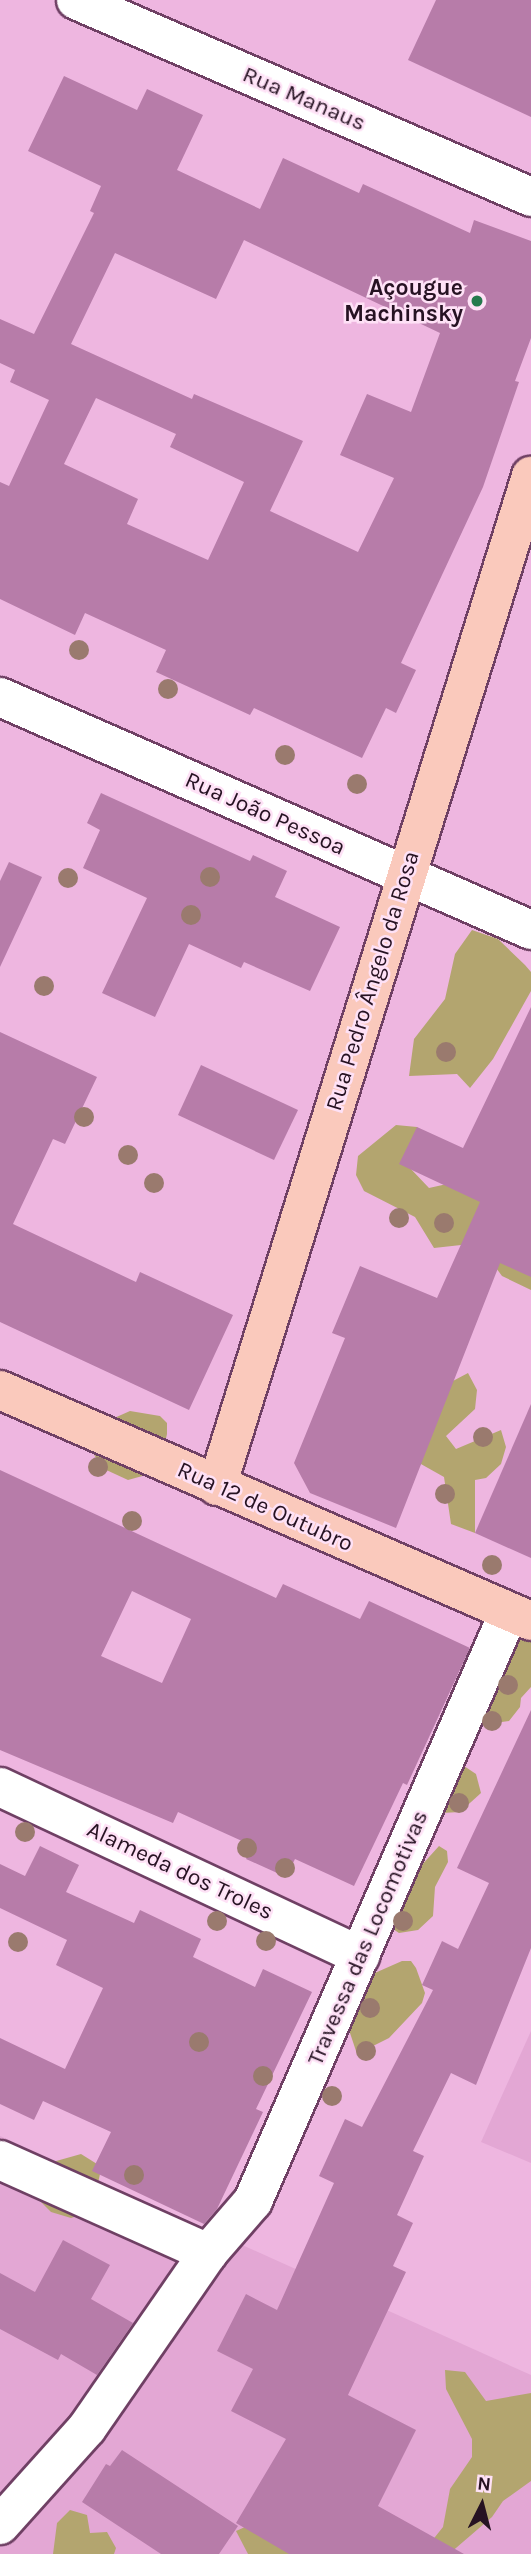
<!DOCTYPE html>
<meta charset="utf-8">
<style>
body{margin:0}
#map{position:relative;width:531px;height:2554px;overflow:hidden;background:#eeb6e0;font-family:Karla,sans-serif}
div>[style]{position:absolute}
.built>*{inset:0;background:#e3a7d4}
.green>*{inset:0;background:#b3a56f}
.building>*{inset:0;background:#b77ca9}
.roads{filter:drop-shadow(2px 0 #6f4064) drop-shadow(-2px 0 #6f4064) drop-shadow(0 2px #6f4064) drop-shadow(0 -2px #6f4064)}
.minor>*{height:38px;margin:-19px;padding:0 19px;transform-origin:19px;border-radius:19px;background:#fff}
.major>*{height:38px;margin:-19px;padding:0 19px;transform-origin:19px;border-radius:19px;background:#fac9bc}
.trees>*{width:20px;height:20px;margin:-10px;border-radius:50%;background:#9a7a6e}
.dots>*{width:19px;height:19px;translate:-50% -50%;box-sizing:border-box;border:4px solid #fee1f6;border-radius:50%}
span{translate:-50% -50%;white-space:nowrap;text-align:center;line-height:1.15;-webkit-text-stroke:5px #fee1f6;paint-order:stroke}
.street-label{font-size:23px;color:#261222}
.poi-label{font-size:23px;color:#261222;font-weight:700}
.right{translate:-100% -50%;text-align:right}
.north{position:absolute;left:447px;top:2470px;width:70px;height:70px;-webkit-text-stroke:5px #fee1f6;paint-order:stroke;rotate:6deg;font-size:19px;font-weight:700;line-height:28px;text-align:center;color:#261222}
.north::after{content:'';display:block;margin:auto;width:24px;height:32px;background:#261222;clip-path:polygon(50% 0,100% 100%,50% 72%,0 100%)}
</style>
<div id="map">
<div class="built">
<div style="clip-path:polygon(531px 2031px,531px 2163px,481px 2142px)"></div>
<div style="clip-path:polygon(0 2136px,531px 2375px,531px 2554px,0 2554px)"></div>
</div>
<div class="green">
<div style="clip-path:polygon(472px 930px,498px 939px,525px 965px,531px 972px,531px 991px,493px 1059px,470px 1088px,457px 1074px,409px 1076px,414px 1039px,445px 999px,455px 954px)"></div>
<div style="clip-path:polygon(396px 1125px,417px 1127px,423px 1135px,409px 1167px,429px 1188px,447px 1184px,531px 1222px,531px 1290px,502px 1276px,485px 1253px,470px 1244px,434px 1248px,415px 1217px,364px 1191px,356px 1175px,358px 1156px)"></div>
<div style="clip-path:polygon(468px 1373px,477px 1390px,475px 1409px,446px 1436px,456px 1449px,501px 1430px,506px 1447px,501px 1464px,486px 1478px,475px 1480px,475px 1533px,451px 1524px,444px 1477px,412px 1459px,451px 1382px)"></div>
<div style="clip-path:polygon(130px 1411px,160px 1416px,167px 1423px,167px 1434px,163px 1452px,146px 1475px,128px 1480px,102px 1468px,92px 1451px,112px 1419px)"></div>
<div style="clip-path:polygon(531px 1637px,531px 1687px,521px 1698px,520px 1707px,509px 1721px,480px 1725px,511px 1643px)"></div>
<div style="clip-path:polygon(454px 1765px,464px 1766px,476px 1774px,481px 1793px,460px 1812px,442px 1813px)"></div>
<div style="clip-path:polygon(439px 1846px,447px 1851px,448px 1862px,435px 1887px,433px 1916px,418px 1930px,399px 1933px,390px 1927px,403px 1873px,420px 1867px)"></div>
<div style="clip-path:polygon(402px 1961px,411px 1961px,416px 1968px,425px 1993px,422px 2003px,389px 2038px,357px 2054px,345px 2018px,366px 1994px,368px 1976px)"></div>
<div style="clip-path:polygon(81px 2154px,97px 2164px,100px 2174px,96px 2192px,80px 2215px,71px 2218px,51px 2212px,29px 2190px,42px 2165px)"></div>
<div style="clip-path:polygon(445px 2370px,465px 2372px,486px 2401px,531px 2393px,531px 2481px,503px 2501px,492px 2517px,449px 2554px,429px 2554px,431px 2542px,443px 2527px,450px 2489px,472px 2457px,472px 2439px,446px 2389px)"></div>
<div style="clip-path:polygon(70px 2510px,87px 2515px,90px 2533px,107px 2532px,116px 2548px,114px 2554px,53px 2554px,57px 2523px)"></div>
<div style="clip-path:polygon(254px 2523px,308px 2554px,248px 2554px,236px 2531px)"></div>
</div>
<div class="building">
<div style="clip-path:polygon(436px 0,531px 0,531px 117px,408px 60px)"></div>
<div style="clip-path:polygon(evenodd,64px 76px,137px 110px,147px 89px,203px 115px,177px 170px,260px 209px,283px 158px,359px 193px,363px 184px,470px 233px,474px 220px,531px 241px,531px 338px,515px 381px,519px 382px,483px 487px,401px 663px,416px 670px,396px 713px,386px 708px,362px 758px,254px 708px,250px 715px,156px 672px,166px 650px,85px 613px,75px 635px,0 599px,0 482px,9px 486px,49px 400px,10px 382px,15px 370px,0 363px,0 319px,34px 334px,94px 213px,90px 211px,101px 186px,28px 151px,64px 76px,244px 240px,440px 333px,411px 412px,367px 394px,340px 455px,394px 478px,358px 552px,270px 511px,303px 441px,194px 394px,192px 399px,71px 344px,115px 253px,216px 299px,244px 240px,64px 76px,96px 398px,176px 434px,170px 447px,244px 482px,208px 560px,127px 524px,138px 499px,64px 464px,96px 398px)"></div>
<div style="clip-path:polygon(101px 793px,250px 861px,253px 855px,287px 871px,275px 897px,340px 927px,310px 991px,244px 962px,241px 968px,189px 944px,155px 1017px,102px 993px,147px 898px,83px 868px,100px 830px,87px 823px)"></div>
<div style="clip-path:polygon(9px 862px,42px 877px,0 967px,0 881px)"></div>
<div style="clip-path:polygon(531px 1007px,531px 1277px,500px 1263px,396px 1528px,310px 1493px,294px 1463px,345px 1338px,332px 1333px,360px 1266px,437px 1298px,480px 1202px,399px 1164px,417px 1127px,463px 1148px)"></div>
<div style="clip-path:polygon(0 1032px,97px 1077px,65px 1144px,53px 1139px,13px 1224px,136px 1282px,140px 1272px,233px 1315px,189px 1410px,0 1322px)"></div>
<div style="clip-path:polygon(201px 1065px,298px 1110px,274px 1160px,178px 1115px)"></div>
<div style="clip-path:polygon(531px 1404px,531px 1558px,475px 1533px)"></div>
<div style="clip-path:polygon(evenodd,0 1470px,276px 1598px,283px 1584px,360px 1619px,369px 1601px,470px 1648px,407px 1785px,403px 1783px,354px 1886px,295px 1859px,286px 1877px,246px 1859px,253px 1846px,178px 1812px,173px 1823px,0 1750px,0 1470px,132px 1591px,191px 1619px,162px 1683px,101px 1656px,132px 1591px)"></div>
<div style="clip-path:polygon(531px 1710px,531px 1948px,476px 2085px,451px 2073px,413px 2151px,424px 2156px,397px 2215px,413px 2223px,393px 2266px,406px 2272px,348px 2395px,416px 2430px,378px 2506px,464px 2554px,289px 2554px,236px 2523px,286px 2439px,231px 2411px,253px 2369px,217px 2351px,246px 2294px,277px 2310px,334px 2183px,319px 2176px,345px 2119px,362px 2127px,433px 1990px,422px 1985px,442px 1941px,458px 1949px,489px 1883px,457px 1868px)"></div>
<div style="clip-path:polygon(40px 1846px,79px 1865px,66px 1892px,134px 1923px,140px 1910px,201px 1939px,193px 1957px,255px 1987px,263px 1969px,312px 1992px,256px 2109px,263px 2112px,217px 2209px,204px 2224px,92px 2171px,111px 2132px,43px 2101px,34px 2120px,0 2104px,0 2038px,65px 2069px,103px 1988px,56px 1965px,67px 1940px,0 1908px,0 1864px,25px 1876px)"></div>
<div style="clip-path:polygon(63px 2240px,110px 2265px,91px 2299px,133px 2323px,97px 2375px,61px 2354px,58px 2360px,0 2329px,0 2273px,35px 2292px)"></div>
<div style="clip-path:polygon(122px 2450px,238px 2526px,219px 2554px,161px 2554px,82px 2502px,106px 2464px,110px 2466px)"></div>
</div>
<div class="roads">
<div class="minor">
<div style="left:76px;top:0;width:496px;rotate:23.4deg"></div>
<div style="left:0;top:697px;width:580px;rotate:23.69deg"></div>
<div style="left:0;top:1787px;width:398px;rotate:25.1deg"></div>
<div style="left:0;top:2160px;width:228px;rotate:24.1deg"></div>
<div style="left:0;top:2525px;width:130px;rotate:-48.1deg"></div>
<div style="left:87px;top:2428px;width:213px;rotate:-55.3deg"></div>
<div style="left:208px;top:2253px;width:69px;rotate:-49.1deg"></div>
<div style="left:253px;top:2201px;width:642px;rotate:-66.51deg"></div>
</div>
<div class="major">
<div style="left:0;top:1390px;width:579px;rotate:23.51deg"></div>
<div style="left:217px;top:1486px;width:1058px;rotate:-72.73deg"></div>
</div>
</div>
<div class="trees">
<div style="left:79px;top:650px"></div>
<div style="left:168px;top:689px"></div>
<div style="left:285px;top:755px"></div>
<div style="left:357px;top:784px"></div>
<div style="left:210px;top:877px"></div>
<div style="left:68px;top:878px"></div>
<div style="left:191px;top:915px"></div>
<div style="left:44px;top:986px"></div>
<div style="left:446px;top:1052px"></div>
<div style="left:84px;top:1117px"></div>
<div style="left:128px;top:1155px"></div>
<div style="left:154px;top:1183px"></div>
<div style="left:399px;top:1218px"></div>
<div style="left:444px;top:1223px"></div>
<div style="left:483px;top:1437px"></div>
<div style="left:98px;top:1467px"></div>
<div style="left:445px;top:1494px"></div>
<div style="left:132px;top:1521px"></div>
<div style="left:492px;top:1565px"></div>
<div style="left:508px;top:1685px"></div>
<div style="left:492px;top:1721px"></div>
<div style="left:459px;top:1803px"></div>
<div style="left:25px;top:1832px"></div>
<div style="left:247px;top:1848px"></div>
<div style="left:285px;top:1868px"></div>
<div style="left:217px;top:1921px"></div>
<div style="left:403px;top:1921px"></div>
<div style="left:266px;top:1941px"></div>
<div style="left:18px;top:1942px"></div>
<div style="left:370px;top:2008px"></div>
<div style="left:199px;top:2042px"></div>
<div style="left:366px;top:2051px"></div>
<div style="left:263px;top:2076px"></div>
<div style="left:332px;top:2096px"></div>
<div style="left:134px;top:2175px"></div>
</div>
<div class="dots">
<div style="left:477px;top:301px;background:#257a4d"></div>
</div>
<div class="street-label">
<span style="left:304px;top:99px;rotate:23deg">Rua Manaus</span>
<span style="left:265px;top:814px;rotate:24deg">Rua João Pessoa</span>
<span style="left:373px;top:981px;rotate:-73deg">Rua Pedro Ângelo da Rosa</span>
<span style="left:265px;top:1507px;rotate:24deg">Rua 12 de Outubro</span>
<span style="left:180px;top:1871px;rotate:25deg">Alameda dos Troles</span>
<span style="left:368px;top:1938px;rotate:-67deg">Travessa das Locomotivas</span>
</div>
<div class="poi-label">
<span class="right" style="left:463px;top:301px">Açougue<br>Machinsky</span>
</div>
<div class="north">N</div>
</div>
